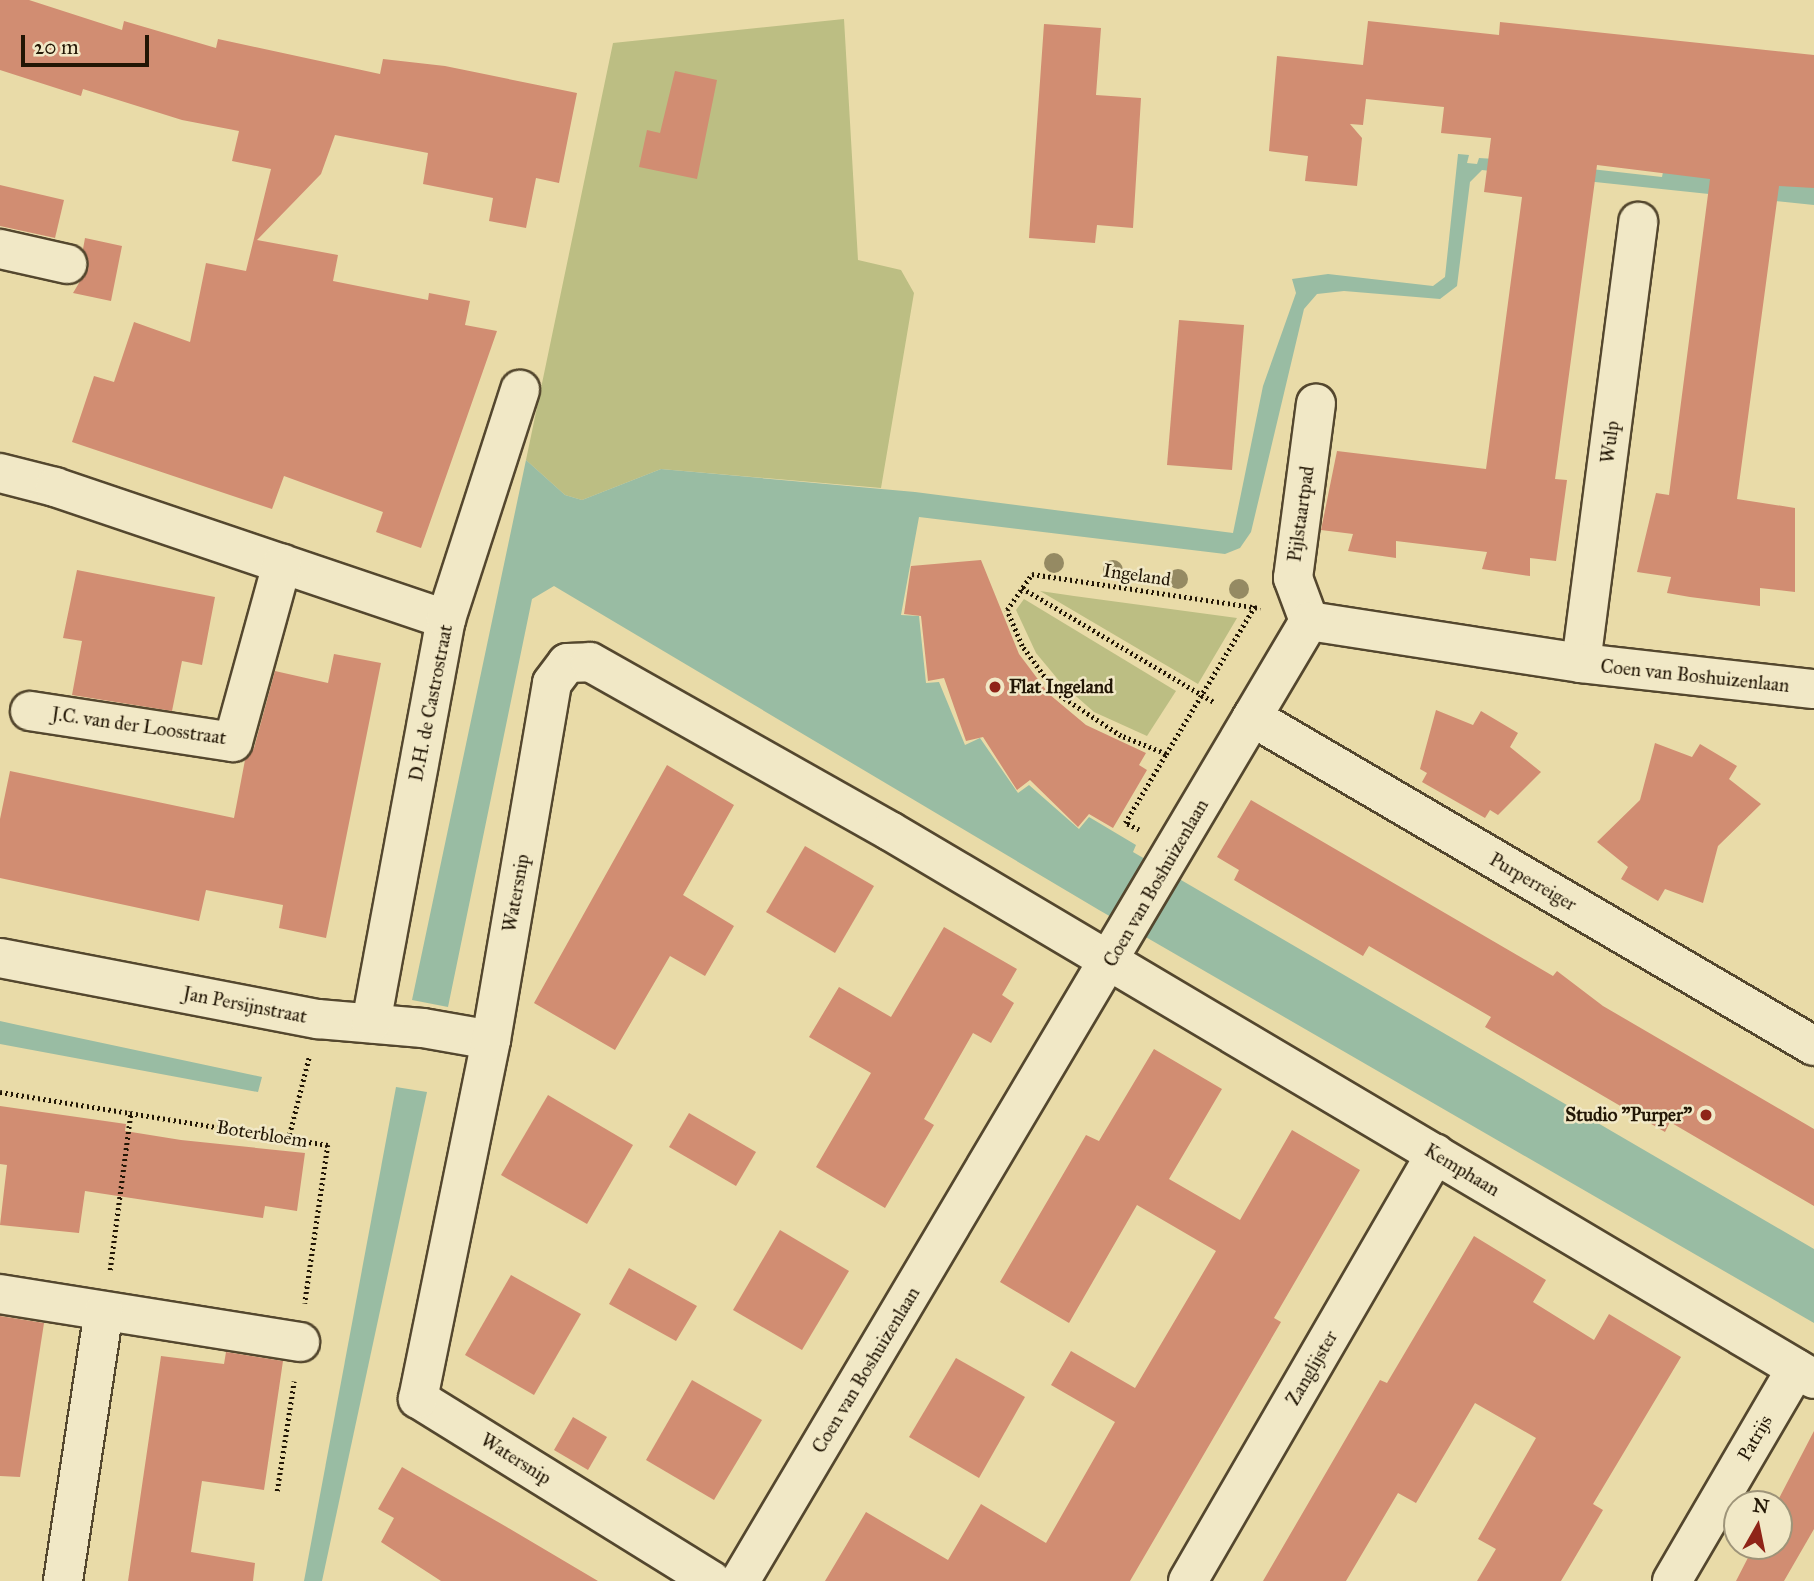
<!DOCTYPE html>
<style>
body{margin:0}
#map{position:relative;width:1814px;height:1581px;overflow:hidden;background:#e9dba8;font-family:"IM FELL Great Primer",serif}
div>[style]{position:absolute}
.green>*{inset:0;background:#bcbe83}
.water>*{inset:0;background:#99bca3}
.building>*{inset:0;background:#d18d72}
.path>*{height:4.5px;margin-top:-2.25px;transform-origin:0;background:repeating-linear-gradient(90deg,#221605 0 2px,transparent 0 5.5px)}
.roads{filter:drop-shadow(2px 0 #54472e) drop-shadow(-2px 0 #54472e) drop-shadow(0 2px #54472e) drop-shadow(0 -2px #54472e)}
.minor>*{height:38px;margin:-19px;padding:0 19px;transform-origin:19px;border-radius:19px;background:#f1e8c6}
.trees>*{width:20px;height:20px;margin:-10px;border-radius:50%;background:#958a63}
.dots>*{width:19px;height:19px;translate:-50% -50%;box-sizing:border-box;border:4px solid #f1e8c6;border-radius:50%}
span{translate:-50% -50%;white-space:nowrap;text-align:center;line-height:1.15;-webkit-text-stroke:5px #f1e8c6;paint-order:stroke}
.street-label{font-size:19px;color:#221605}
.poi-label{font-size:19px;color:#221605;font-weight:700}
.left{translate:0 -50%;text-align:left}
.right{translate:-100% -50%;text-align:right}
.north{position:absolute;left:1723px;top:1490px;width:70px;height:70px;box-sizing:border-box;background:#f1e8c6;border:2px solid #9e9479;border-radius:50%;rotate:9deg;font-size:19px;font-weight:700;line-height:28px;text-align:center;color:#221605}
.north::after{content:'';display:block;margin:auto;width:24px;height:32px;background:#8f2418;clip-path:polygon(50% 0,100% 100%,50% 72%,0 100%)}
.scale{position:absolute;left:21px;top:35px;width:128px;height:32px;box-sizing:border-box;border:4px solid #221605;border-top:0;padding-left:9px;font-size:21px;line-height:24px;white-space:nowrap;color:#221605;-webkit-text-stroke:5px #f1e8c6;paint-order:stroke}
</style>
<div id="map">
<div class="green">
<div style="clip-path:polygon(844px 19px,858px 260px,901px 270px,914px 293px,881px 488px,661px 469px,582px 500px,565px 495px,526px 460px,613px 43px)"></div>
<div style="clip-path:polygon(1040px 591px,1074px 596px,1237px 618px,1198px 684px)"></div>
<div style="clip-path:polygon(1024px 599px,1176px 691px,1147px 736px,1094px 712px,1061px 683px,1036px 653px,1016px 610px)"></div>
</div>
<div class="water">
<div style="clip-path:polygon(1458px 154px,1469px 155px,1467px 163px,1477px 164px,1479px 158px,1511px 160px,1662px 177px,1663px 172px,1814px 187px,1814px 205px,1482px 170px,1470px 182px,1457px 286px,1440px 299px,1344px 291px,1317px 294px,1304px 309px,1251px 532px,1240px 548px,1225px 554px,919px 517px,901px 615px,919px 616px,926px 683px,939px 682px,965px 745px,980px 738px,1018px 793px,1029px 785px,1079px 829px,1089px 817px,1136px 845px,1133px 852px,1814px 1249px,1814px 1323px,1099px 910px,554px 586px,532px 599px,448px 1007px,412px 1000px,526px 460px,565px 495px,582px 500px,661px 469px,915px 492px,1233px 533px,1263px 386px,1296px 293px,1292px 279px,1328px 274px,1433px 286px,1445px 277px)"></div>
<div style="clip-path:polygon(0 1021px,18px 1025px,262px 1077px,258px 1092px,0 1044px)"></div>
<div style="clip-path:polygon(396px 1087px,427px 1092px,322px 1581px,304px 1581px)"></div>
</div>
<div class="building">
<div style="clip-path:polygon(0 0,29px 0,122px 30px,124px 21px,216px 48px,218px 39px,380px 74px,383px 59px,445px 66px,577px 93px,559px 183px,536px 178px,526px 228px,489px 221px,493px 198px,423px 184px,428px 153px,335px 135px,321px 174px,257px 240px,338px 255px,333px 281px,428px 300px,429px 293px,470px 301px,465px 325px,497px 331px,421px 548px,376px 532px,383px 512px,284px 476px,272px 509px,72px 442px,94px 376px,114px 382px,134px 322px,190px 342px,206px 263px,246px 271px,271px 169px,232px 161px,239px 131px,182px 120px,83px 89px,81px 96px,0 70px)"></div>
<div style="clip-path:polygon(1368px 21px,1499px 35px,1500px 22px,1814px 55px,1814px 188px,1779px 186px,1737px 499px,1795px 508px,1795px 592px,1760px 588px,1760px 606px,1690px 597px,1667px 593px,1671px 577px,1637px 572px,1656px 493px,1669px 495px,1710px 179px,1597px 165px,1555px 479px,1567px 480px,1556px 561px,1530px 558px,1530px 576px,1482px 569px,1487px 552px,1396px 541px,1396px 558px,1348px 551px,1353px 534px,1321px 530px,1337px 451px,1486px 469px,1522px 197px,1484px 192px,1491px 138px,1441px 133px,1444px 107px,1366px 99px,1363px 125px,1350px 124px,1362px 138px,1357px 186px,1305px 181px,1308px 156px,1269px 151px,1277px 56px,1363px 65px)"></div>
<div style="clip-path:polygon(1044px 24px,1101px 28px,1096px 95px,1141px 98px,1133px 228px,1097px 225px,1095px 243px,1029px 238px)"></div>
<div style="clip-path:polygon(675px 71px,717px 80px,697px 179px,639px 167px,647px 130px,660px 133px)"></div>
<div style="clip-path:polygon(0 185px,64px 200px,55px 238px,0 226px)"></div>
<div style="clip-path:polygon(85px 238px,122px 246px,111px 301px,73px 293px,88px 268px,83px 249px)"></div>
<div style="clip-path:polygon(1179px 320px,1244px 325px,1232px 470px,1167px 465px)"></div>
<div style="clip-path:polygon(981px 560px,1019px 654px,1049px 694px,1086px 725px,1146px 753px,1139px 765px,1147px 770px,1113px 828px,1089px 814px,1078px 827px,1030px 780px,1017px 790px,983px 737px,966px 741px,944px 678px,928px 681px,921px 616px,904px 614px,911px 566px)"></div>
<div style="clip-path:polygon(77px 570px,215px 597px,202px 665px,182px 661px,172px 711px,72px 695px,82px 641px,63px 638px)"></div>
<div style="clip-path:polygon(334px 654px,381px 663px,326px 938px,279px 928px,283px 905px,206px 890px,199px 921px,0 878px,0 819px,10px 771px,234px 818px,245px 760px,254px 748px,275px 671px,328px 683px)"></div>
<div style="clip-path:polygon(1436px 710px,1473px 725px,1481px 711px,1518px 733px,1510px 747px,1541px 772px,1498px 815px,1490px 810px,1485px 818px,1422px 782px,1427px 773px,1420px 769px)"></div>
<div style="clip-path:polygon(1655px 743px,1692px 757px,1700px 744px,1737px 766px,1729px 779px,1761px 804px,1718px 846px,1703px 903px,1665px 889px,1658px 901px,1621px 879px,1628px 867px,1597px 842px,1640px 800px)"></div>
<div style="clip-path:polygon(667px 765px,734px 805px,683px 895px,734px 926px,705px 976px,670px 956px,615px 1050px,534px 1003px)"></div>
<div style="clip-path:polygon(1251px 800px,1553px 976px,1557px 971px,1603px 1006px,1814px 1129px,1814px 1206px,1670px 1122px,1665px 1132px,1485px 1027px,1491px 1017px,1369px 946px,1363px 956px,1234px 880px,1239px 870px,1217px 857px)"></div>
<div style="clip-path:polygon(805px 846px,874px 886px,835px 953px,766px 912px)"></div>
<div style="clip-path:polygon(944px 927px,1017px 969px,1002px 995px,1014px 1003px,991px 1043px,973px 1033px,924px 1119px,934px 1125px,885px 1208px,816px 1167px,871px 1073px,809px 1037px,839px 987px,891px 1017px)"></div>
<div style="clip-path:polygon(1154px 1049px,1222px 1089px,1169px 1179px,1240px 1220px,1292px 1130px,1360px 1170px,1274px 1318px,1281px 1322px,1130px 1581px,825px 1581px,866px 1512px,948px 1560px,981px 1504px,1046px 1543px,1115px 1422px,1051px 1385px,1071px 1351px,1135px 1388px,1216px 1251px,1137px 1205px,1069px 1323px,1000px 1282px,1086px 1135px,1099px 1141px)"></div>
<div style="clip-path:polygon(548px 1095px,633px 1145px,587px 1224px,501px 1175px)"></div>
<div style="clip-path:polygon(0 1106px,126px 1124px,125px 1131px,181px 1140px,305px 1153px,297px 1211px,265px 1206px,263px 1218px,85px 1191px,79px 1233px,0 1225px,7px 1165px,0 1164px)"></div>
<div style="clip-path:polygon(689px 1113px,756px 1152px,736px 1186px,669px 1147px)"></div>
<div style="clip-path:polygon(780px 1230px,849px 1271px,802px 1350px,733px 1310px)"></div>
<div style="clip-path:polygon(1474px 1236px,1546px 1280px,1533px 1302px,1594px 1340px,1609px 1314px,1681px 1357px,1593px 1504px,1603px 1510px,1561px 1581px,1477px 1581px,1496px 1549px,1478px 1539px,1536px 1438px,1475px 1403px,1416px 1503px,1398px 1493px,1346px 1581px,1263px 1581px,1380px 1380px,1387px 1383px)"></div>
<div style="clip-path:polygon(629px 1268px,697px 1306px,676px 1341px,609px 1304px)"></div>
<div style="clip-path:polygon(511px 1275px,581px 1314px,534px 1395px,465px 1355px)"></div>
<div style="clip-path:polygon(0 1316px,44px 1323px,20px 1477px,0 1476px)"></div>
<div style="clip-path:polygon(226px 1352px,283px 1361px,264px 1490px,202px 1481px,191px 1552px,255px 1563px,253px 1581px,128px 1581px,161px 1356px,224px 1364px)"></div>
<div style="clip-path:polygon(956px 1358px,1025px 1397px,979px 1478px,909px 1437px)"></div>
<div style="clip-path:polygon(692px 1380px,762px 1420px,714px 1500px,646px 1460px)"></div>
<div style="clip-path:polygon(573px 1417px,607px 1437px,588px 1470px,554px 1450px)"></div>
<div style="clip-path:polygon(1814px 1431px,1814px 1529px,1784px 1581px,1736px 1581px,1754px 1546px,1779px 1546px,1776px 1504px)"></div>
<div style="clip-path:polygon(402px 1467px,505px 1526px,598px 1581px,441px 1581px,381px 1542px,394px 1518px,378px 1509px)"></div>
</div>
<div class="path">
<div style="left:1022px;top:588px;width:223px;rotate:30.7deg"></div>
<div style="left:1166px;top:754px;width:173px;rotate:-59deg"></div>
<div style="left:1139px;top:830px;width:16px;rotate:-153deg"></div>
<div style="left:1125px;top:823px;width:80px;rotate:-59.3deg"></div>
<div style="left:1166px;top:754px;width:48px;rotate:-158.2deg"></div>
<div style="left:1121px;top:736px;width:77px;rotate:-146.7deg"></div>
<div style="left:1057px;top:694px;width:59px;rotate:-126.1deg"></div>
<div style="left:1022px;top:646px;width:39px;rotate:-113deg"></div>
<div style="left:1007px;top:610px;width:44px;rotate:-55.2deg"></div>
<div style="left:1032px;top:574px;width:231px;rotate:8.5deg"></div>
<div style="left:0;top:1092px;width:332px;rotate:9.2deg"></div>
<div style="left:328px;top:1145px;width:160px;rotate:98.3deg"></div>
<div style="left:288px;top:1140px;width:86px;rotate:-75.8deg"></div>
<div style="left:110px;top:1270px;width:160px;rotate:-82.5deg"></div>
<div style="left:277px;top:1491px;width:111px;rotate:-81.2deg"></div>
</div>
<div class="roads">
<div class="minor">
<div style="left:0;top:249px;width:69px;rotate:12.6deg"></div>
<div style="left:0;top:473px;width:57px;rotate:14.3deg"></div>
<div style="left:55px;top:487px;width:413px;rotate:18.7deg"></div>
<div style="left:1309px;top:621px;width:46px;rotate:-110.4deg"></div>
<div style="left:1293px;top:578px;width:176px;rotate:-82.5deg"></div>
<div style="left:1581px;top:663px;width:445px;rotate:-82.6deg"></div>
<div style="left:30px;top:711px;width:205px;rotate:8.7deg"></div>
<div style="left:233px;top:742px;width:185px;rotate:-74.6deg"></div>
<div style="left:1252px;top:717px;width:651px;rotate:30.35deg"></div>
<div style="left:0;top:958px;width:324px;rotate:10.9deg"></div>
<div style="left:318px;top:1019px;width:105px;rotate:4.9deg"></div>
<div style="left:423px;top:1028px;width:69px;rotate:10deg"></div>
<div style="left:371px;top:1023px;width:411px;rotate:-79.5deg"></div>
<div style="left:446px;top:619px;width:241px;rotate:-72.1deg"></div>
<div style="left:0;top:1294px;width:304px;rotate:9.1deg"></div>
<div style="left:63px;top:1581px;width:273px;rotate:-81.4deg"></div>
<div style="left:712px;top:1581px;width:346px;rotate:-148.2deg"></div>
<div style="left:418px;top:1399px;width:366px;rotate:-78.5deg"></div>
<div style="left:491px;top:1040px;width:362px;rotate:-80.3deg"></div>
<div style="left:552px;top:683px;width:25px;rotate:-53deg"></div>
<div style="left:567px;top:663px;width:23px;rotate:-2deg"></div>
<div style="left:590px;top:662px;width:344px;rotate:29.4deg"></div>
<div style="left:890px;top:831px;width:1074px;rotate:30.67deg"></div>
<div style="left:740px;top:1581px;width:1116px;rotate:-59.34deg"></div>
<div style="left:1309px;top:621px;width:275px;rotate:8.8deg"></div>
<div style="left:1581px;top:663px;width:234px;rotate:6.4deg"></div>
<div style="left:1188px;top:1581px;width:494px;rotate:-59.9deg"></div>
<div style="left:1672px;top:1581px;width:246px;rotate:-59.7deg"></div>
</div>
</div>
<div class="trees">
<div style="left:1054px;top:563px"></div>
<div style="left:1113px;top:570px"></div>
<div style="left:1178px;top:579px"></div>
<div style="left:1239px;top:589px"></div>
</div>
<div class="dots">
<div style="left:995px;top:687px;background:#8f2418"></div>
<div style="left:1706px;top:1115px;background:#8f2418"></div>
</div>
<div class="street-label">
<span style="left:1610px;top:442px;rotate:-83deg">Wulp</span>
<span style="left:1301px;top:514px;rotate:-82deg">Pijlstaartpad</span>
<span style="left:1137px;top:575px;rotate:8deg">Ingeland</span>
<span style="left:1695px;top:676px;rotate:6deg">Coen van Boshuizenlaan</span>
<span style="left:431px;top:703px;rotate:-79deg">D.H. de Castrostraat</span>
<span style="left:139px;top:726px;rotate:8deg">J.C. van der Loosstraat</span>
<span style="left:1533px;top:882px;rotate:30deg">Purperreiger</span>
<span style="left:1156px;top:883px;rotate:-60deg">Coen van Boshuizenlaan</span>
<span style="left:516px;top:893px;rotate:-80deg">Watersnip</span>
<span style="left:245px;top:1005px;rotate:11deg">Jan Persijnstraat</span>
<span style="left:262px;top:1134px;rotate:9deg">Boterbloem</span>
<span style="left:1462px;top:1170px;rotate:31deg">Kemphaan</span>
<span style="left:1312px;top:1368px;rotate:-60deg">Zanglijster</span>
<span style="left:866px;top:1370px;rotate:-59deg">Coen van Boshuizenlaan</span>
<span style="left:1755px;top:1438px;rotate:-60deg">Patrijs</span>
<span style="left:516px;top:1459px;rotate:32deg">Watersnip</span>
</div>
<div class="poi-label">
<span class="left" style="left:1009px;top:687px">Flat Ingeland</span>
<span class="right" style="left:1692px;top:1115px">Studio "Purper"</span>
</div>
<div class="north">N</div>
<div class="scale">20 m</div>
</div>
